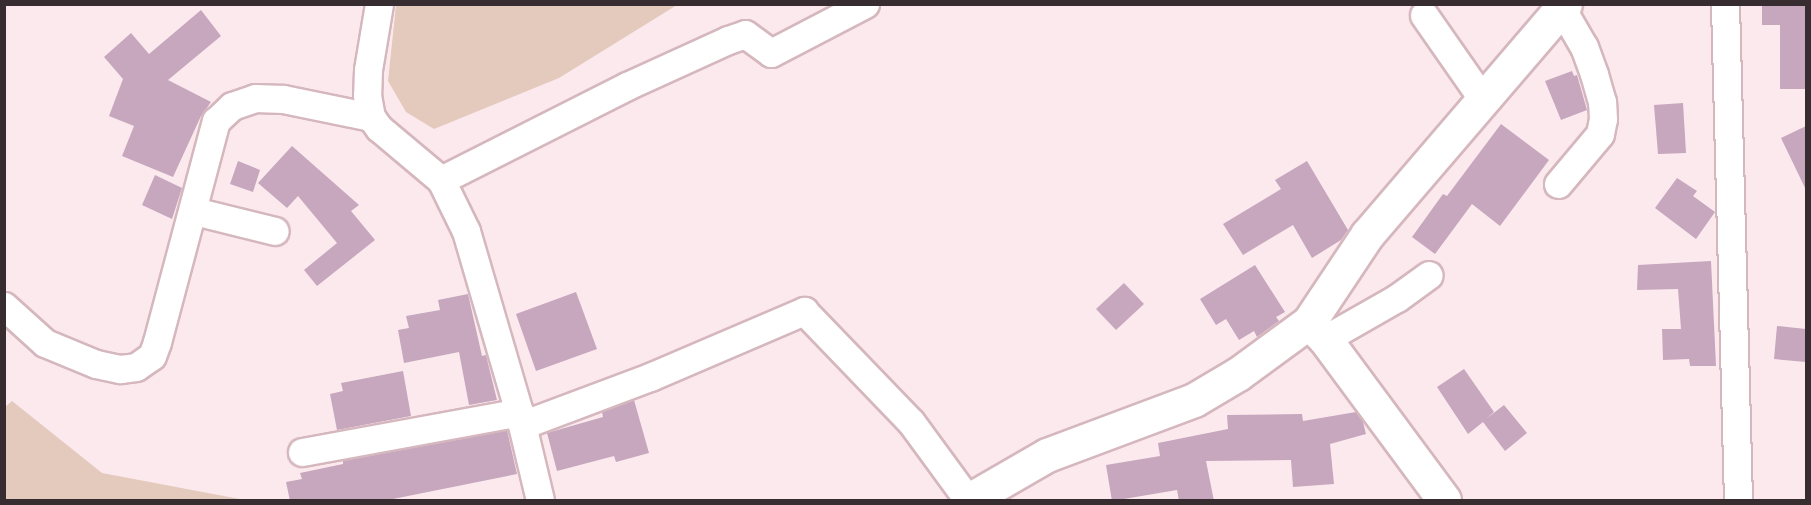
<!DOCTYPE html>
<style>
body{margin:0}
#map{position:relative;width:1811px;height:505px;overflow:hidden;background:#fce9ee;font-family:"Public Sans",sans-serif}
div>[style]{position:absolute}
.green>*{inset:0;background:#e4cabd}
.building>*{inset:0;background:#c6a7bd}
.roads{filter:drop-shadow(2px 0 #d5b7be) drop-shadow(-2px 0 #d5b7be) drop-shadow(0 2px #d5b7be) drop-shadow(0 -2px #d5b7be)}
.minor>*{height:27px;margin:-13.5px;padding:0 13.5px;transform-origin:13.5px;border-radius:13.5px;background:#fff}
.tertiary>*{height:33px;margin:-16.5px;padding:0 16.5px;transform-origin:16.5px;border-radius:16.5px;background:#fff}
span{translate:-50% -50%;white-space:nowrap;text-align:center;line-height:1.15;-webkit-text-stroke:5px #fce9ee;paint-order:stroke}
.frame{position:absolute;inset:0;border:6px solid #372c2f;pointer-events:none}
</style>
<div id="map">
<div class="green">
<div style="clip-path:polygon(396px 5px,396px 4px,677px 5px,559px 78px,434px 129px,406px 112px,388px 81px)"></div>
<div style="clip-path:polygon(12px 401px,102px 473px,245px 500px,5px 500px,5px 407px)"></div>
</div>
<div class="building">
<div style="clip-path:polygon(1762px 4px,1806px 4px,1806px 89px,1780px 89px,1780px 25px,1762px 25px)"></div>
<div style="clip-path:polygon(201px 10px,221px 36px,168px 80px,211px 102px,201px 116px,173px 177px,122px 156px,134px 126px,109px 116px,123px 79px,104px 57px,131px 33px,149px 54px)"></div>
<div style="clip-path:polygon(1572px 71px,1574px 76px,1577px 75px,1587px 110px,1561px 120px,1545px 81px)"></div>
<div style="clip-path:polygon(1683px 103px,1686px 153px,1658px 154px,1654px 105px)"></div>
<div style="clip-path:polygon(1501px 124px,1549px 160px,1500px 226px,1472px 204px,1435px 254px,1412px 237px,1443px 194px,1447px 196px)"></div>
<div style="clip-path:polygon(1806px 126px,1806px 190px,1781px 138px)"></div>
<div style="clip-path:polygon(292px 146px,359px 205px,351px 211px,375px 240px,317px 286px,304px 270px,337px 243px,298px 196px,287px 208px,258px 183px)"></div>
<div style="clip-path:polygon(238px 161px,260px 170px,253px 192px,230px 184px)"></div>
<div style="clip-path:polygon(1307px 161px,1348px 230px,1341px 240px,1312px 258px,1293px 225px,1243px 255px,1223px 224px,1281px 189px,1275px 180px)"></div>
<div style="clip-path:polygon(155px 175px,182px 188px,172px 219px,142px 205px)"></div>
<div style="clip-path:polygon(1677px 178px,1697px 191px,1693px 196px,1715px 212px,1696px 239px,1655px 208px)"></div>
<div style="clip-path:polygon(1711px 261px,1716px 366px,1690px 366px,1689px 359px,1663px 360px,1662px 329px,1681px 329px,1678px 289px,1637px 290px,1638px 265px)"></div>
<div style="clip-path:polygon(1255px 265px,1285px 312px,1276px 317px,1279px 321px,1257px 337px,1254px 331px,1239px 340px,1226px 319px,1216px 325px,1200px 299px)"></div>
<div style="clip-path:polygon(1124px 283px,1144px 304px,1116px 330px,1096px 309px)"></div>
<div style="clip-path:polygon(576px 292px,597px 349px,536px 371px,516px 314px)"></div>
<div style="clip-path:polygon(468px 294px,482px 356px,486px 355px,497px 400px,469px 405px,459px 352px,404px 363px,398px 330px,409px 328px,406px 316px,440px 310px,438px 300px)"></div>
<div style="clip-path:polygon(1777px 326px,1806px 329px,1806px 362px,1774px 359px)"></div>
<div style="clip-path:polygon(1464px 369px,1494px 412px,1486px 419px,1504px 405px,1527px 433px,1505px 451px,1483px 422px,1468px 434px,1437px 387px)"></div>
<div style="clip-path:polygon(403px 371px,411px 416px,337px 430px,330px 394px,343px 391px,341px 383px)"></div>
<div style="clip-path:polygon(634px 400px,649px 453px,616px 462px,614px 456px,557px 471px,547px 433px,603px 417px,602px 412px)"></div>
<div style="clip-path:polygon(1356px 412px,1363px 422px,1366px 434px,1330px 444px,1334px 484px,1293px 487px,1291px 460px,1206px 461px,1214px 501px,1179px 501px,1177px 490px,1112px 501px,1106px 465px,1160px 456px,1158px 443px,1228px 429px,1227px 415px,1302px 414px,1303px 421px)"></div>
<div style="clip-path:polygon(507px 430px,517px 474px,383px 501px,290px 501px,286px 482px,302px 479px,300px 473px,343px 464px,343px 461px)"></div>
</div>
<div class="roads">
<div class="minor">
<div style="left:379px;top:4px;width:67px;rotate:99.5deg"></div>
<div style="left:368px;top:70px;width:25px;rotate:92deg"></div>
<div style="left:367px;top:95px;width:22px;rotate:80deg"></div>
<div style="left:371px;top:117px;width:14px;rotate:54deg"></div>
<div style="left:379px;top:128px;width:81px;rotate:40deg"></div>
<div style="left:441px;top:180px;width:57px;rotate:63.9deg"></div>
<div style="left:466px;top:231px;width:189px;rotate:73.7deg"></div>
<div style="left:519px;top:412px;width:90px;rotate:76.6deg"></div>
<div style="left:1725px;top:4px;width:496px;rotate:88.5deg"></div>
<div style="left:1424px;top:15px;width:105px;rotate:55.1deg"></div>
<div style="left:441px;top:180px;width:208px;rotate:-26.8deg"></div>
<div style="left:627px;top:86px;width:111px;rotate:-24.5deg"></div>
<div style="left:728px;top:40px;width:18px;rotate:-19deg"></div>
<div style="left:745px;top:34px;width:32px;rotate:36deg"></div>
<div style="left:771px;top:53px;width:106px;rotate:-27.5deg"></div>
<div style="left:1558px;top:184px;width:65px;rotate:-50deg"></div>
<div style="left:1600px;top:134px;width:15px;rotate:-79deg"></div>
<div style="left:1603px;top:119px;width:17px;rotate:-93deg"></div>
<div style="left:1602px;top:102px;width:29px;rotate:-106deg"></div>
<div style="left:1594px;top:74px;width:29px;rotate:-110deg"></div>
<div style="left:1584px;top:47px;width:44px;rotate:-120.1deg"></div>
<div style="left:194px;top:211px;width:83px;rotate:13.9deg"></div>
<div style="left:4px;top:306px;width:55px;rotate:42.1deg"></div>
<div style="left:45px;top:343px;width:55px;rotate:22.4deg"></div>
<div style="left:96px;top:364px;width:25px;rotate:12deg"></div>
<div style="left:120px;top:369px;width:16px;rotate:-7deg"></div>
<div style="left:136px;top:367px;width:19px;rotate:-35deg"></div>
<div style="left:152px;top:356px;width:15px;rotate:-70deg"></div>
<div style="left:157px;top:342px;width:229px;rotate:-75.1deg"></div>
<div style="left:216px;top:121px;width:22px;rotate:-43deg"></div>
<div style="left:232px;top:106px;width:24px;rotate:-19deg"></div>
<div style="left:255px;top:98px;width:28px;rotate:2deg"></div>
<div style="left:283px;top:99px;width:90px;rotate:11.6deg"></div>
<div style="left:1325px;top:339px;width:83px;rotate:-29.7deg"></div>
<div style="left:1397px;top:298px;width:39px;rotate:-36deg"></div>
<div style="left:522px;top:425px;width:137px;rotate:-20.6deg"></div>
<div style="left:650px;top:377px;width:168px;rotate:-23.2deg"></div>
<div style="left:804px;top:311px;width:154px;rotate:46.1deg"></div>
<div style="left:911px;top:422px;width:97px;rotate:53.8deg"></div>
<div style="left:302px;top:452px;width:221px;rotate:-10.4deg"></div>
</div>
<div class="tertiary">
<div style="left:1309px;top:322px;width:23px;rotate:47deg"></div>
<div style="left:1325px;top:339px;width:200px;rotate:53.5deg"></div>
<div style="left:969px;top:500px;width:90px;rotate:-30deg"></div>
<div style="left:1047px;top:455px;width:157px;rotate:-20.5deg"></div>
<div style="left:1194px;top:400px;width:51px;rotate:-30.6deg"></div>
<div style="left:1238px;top:374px;width:88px;rotate:-36.2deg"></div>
<div style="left:1309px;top:322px;width:105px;rotate:-56.3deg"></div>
<div style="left:1367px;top:235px;width:304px;rotate:-49.4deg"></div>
</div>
</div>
<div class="frame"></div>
</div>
